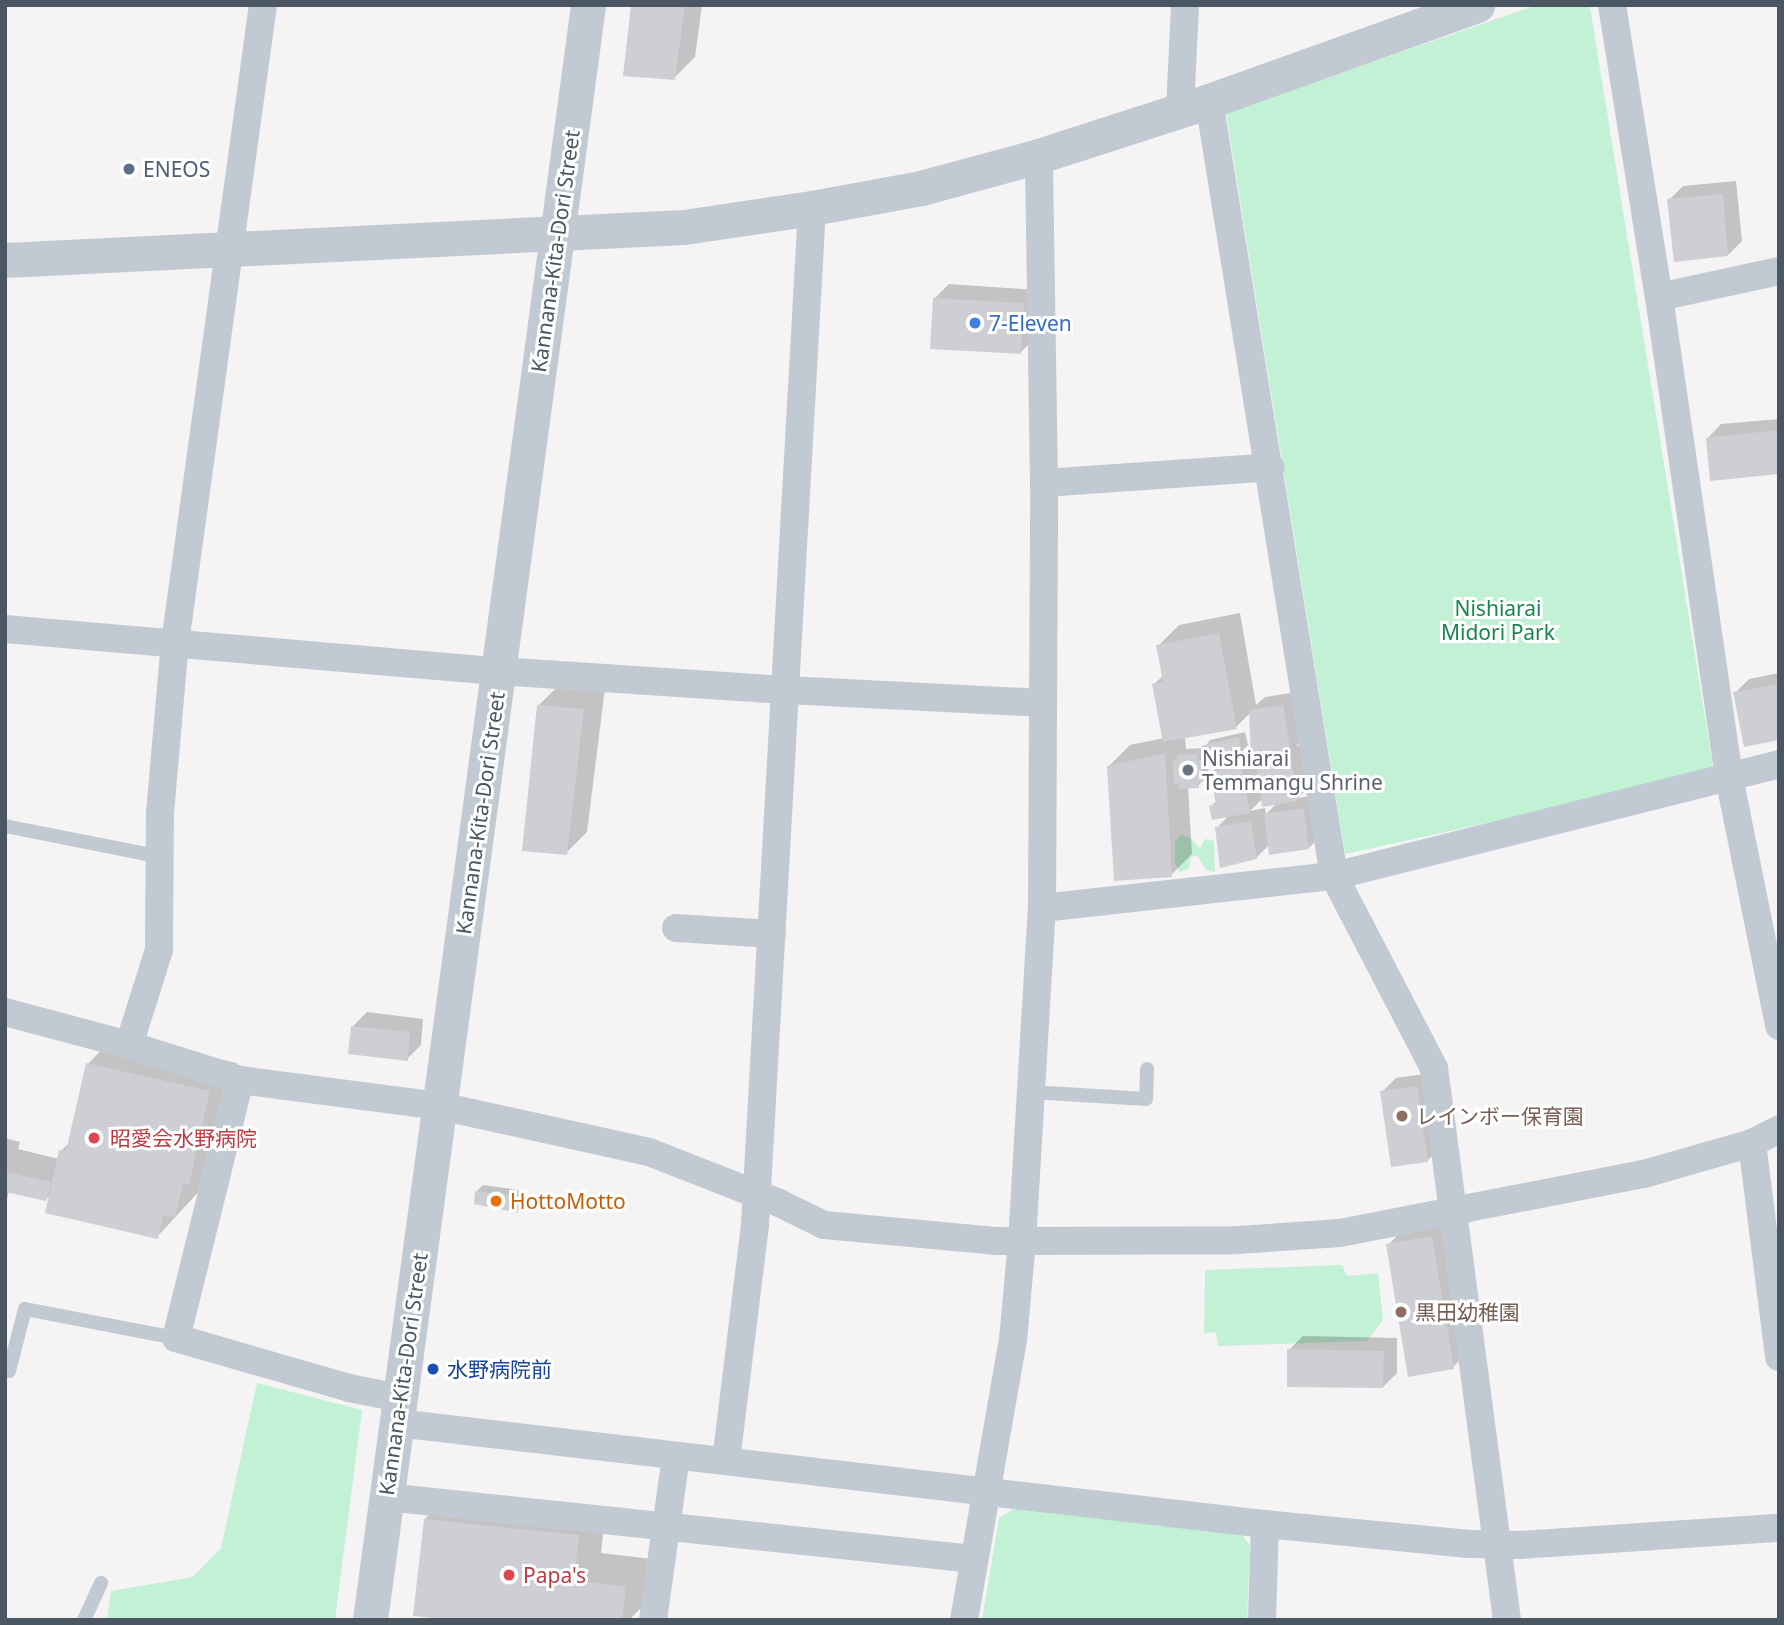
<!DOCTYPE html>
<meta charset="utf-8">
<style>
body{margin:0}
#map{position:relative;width:1784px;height:1625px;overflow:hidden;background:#f5f3f3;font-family:"Noto Sans","Noto Sans JP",sans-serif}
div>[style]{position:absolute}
.green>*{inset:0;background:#c3f1d5}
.shadow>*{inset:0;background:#0003}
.building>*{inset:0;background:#cdcfd5}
.service>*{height:14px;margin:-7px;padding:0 7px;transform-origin:7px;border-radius:7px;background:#c1cad2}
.minor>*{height:28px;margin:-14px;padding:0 14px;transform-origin:14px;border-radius:14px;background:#c1cad2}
.tertiary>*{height:35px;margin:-17.5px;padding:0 17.5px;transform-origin:17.5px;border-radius:17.5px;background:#c1cad2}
.dots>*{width:19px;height:19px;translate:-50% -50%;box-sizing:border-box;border:4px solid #fff;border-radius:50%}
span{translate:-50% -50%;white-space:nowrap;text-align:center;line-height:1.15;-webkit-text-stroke:6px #fff;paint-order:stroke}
.service-label{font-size:21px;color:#4e5e75}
.left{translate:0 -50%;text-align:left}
.street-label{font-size:21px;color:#4a5661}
.shop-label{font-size:21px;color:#366cbe}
.park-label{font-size:21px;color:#17864f}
.worship-label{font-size:21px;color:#5b616d}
.education-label{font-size:21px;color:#785e54}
.health-label{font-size:21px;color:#be3a42}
.food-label{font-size:21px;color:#c56008}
.transit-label{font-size:21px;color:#164399}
.frame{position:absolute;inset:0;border:7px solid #4a5661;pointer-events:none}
</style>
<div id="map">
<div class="green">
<div style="clip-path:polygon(1537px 5px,1590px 7px,1714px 773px,1345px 854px,1226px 113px)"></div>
<div style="clip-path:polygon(1181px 835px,1189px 837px,1200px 848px,1205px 839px,1214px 841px,1215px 872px,1206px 870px,1197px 855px,1191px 857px,1189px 869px,1179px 872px,1175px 862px,1175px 841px)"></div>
<div style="clip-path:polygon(1342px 1265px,1347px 1276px,1378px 1273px,1383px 1320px,1367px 1341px,1218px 1346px,1216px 1332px,1204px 1333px,1205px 1270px)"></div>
<div style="clip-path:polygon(257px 1383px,362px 1410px,335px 1620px,107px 1620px,111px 1591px,193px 1577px,221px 1548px)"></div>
<div style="clip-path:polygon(1015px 1508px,1240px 1532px,1250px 1546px,1247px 1620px,982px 1620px,999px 1518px)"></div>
</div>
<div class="shadow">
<div style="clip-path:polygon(633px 5px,702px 5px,695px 57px,674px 78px)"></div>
<div style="clip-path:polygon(1736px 181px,1742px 241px,1728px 255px,1669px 200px,1683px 186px)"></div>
<div style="clip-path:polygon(949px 284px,1037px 290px,1034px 339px,1021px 352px,935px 298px)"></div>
<div style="clip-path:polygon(1779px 419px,1779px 472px,1708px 438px,1721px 424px)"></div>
<div style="clip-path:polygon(evenodd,1240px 613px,1256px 705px,1265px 697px,1297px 692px,1304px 739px,1296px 746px,1305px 745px,1311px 785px,1298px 798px,1317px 795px,1322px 834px,1309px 848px,1270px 844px,1256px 858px,1217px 828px,1229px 815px,1211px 806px,1217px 801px,1211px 773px,1225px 759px,1253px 754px,1251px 712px,1236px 727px,1185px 737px,1186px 749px,1204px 748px,1210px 740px,1245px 732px,1248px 745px,1241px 752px,1208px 760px,1209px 774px,1198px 786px,1188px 787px,1192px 854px,1171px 875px,1109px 766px,1130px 745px,1164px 738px,1154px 684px,1164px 675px,1158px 646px,1179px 625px,1240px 613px,1266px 756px,1257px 765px,1256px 758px,1266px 756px,1240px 613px,1263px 798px,1278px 802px,1266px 814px,1265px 808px,1250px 811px,1263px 798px)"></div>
<div style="clip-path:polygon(1779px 673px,1779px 738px,1735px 693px,1749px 679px)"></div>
<div style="clip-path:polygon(559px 685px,605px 688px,587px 832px,566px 853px,538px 706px)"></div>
<div style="clip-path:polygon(367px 1012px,423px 1019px,421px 1045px,407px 1059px,353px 1026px)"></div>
<div style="clip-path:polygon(115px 1036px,237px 1063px,216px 1155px,202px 1188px,157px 1237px,51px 1194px,46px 1199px,9px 1191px,5px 1207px,5px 1138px,20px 1142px,18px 1149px,59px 1159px,61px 1151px,71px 1141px,88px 1064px)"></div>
<div style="clip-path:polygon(1431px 1073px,1441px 1147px,1427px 1161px,1382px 1092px,1396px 1078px)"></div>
<div style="clip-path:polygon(483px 1185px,525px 1191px,524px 1204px,517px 1211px,477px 1191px)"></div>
<div style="clip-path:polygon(1453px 1216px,1474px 1346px,1453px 1367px,1388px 1245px,1409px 1224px)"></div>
<div style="clip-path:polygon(1303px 1336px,1397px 1338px,1397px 1373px,1383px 1387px,1289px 1350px)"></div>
<div style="clip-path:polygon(453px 1492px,606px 1508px,601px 1553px,652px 1559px,648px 1601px,629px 1620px,536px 1620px,425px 1519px)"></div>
</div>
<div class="building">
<div style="clip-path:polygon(631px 5px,685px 5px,675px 80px,623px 76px)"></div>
<div style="clip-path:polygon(1723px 194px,1728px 256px,1674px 262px,1667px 199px)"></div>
<div style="clip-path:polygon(933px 298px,1024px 303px,1021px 354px,930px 349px)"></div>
<div style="clip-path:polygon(1778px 430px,1779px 474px,1710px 481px,1706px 438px)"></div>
<div style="clip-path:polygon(1219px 633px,1237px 729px,1163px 742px,1152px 684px,1163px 682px,1156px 645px)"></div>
<div style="clip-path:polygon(1779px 684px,1779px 740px,1744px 747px,1733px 692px)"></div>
<div style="clip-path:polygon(537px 705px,584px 709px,567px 855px,522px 851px)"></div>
<div style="clip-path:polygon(1283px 705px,1291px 754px,1251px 760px,1249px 710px)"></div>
<div style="clip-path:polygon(1239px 737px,1242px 754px,1205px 762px,1201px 746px)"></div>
<div style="clip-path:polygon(1165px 753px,1172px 877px,1114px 881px,1107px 766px)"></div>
<div style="clip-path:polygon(1197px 754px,1197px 761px,1202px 760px,1203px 782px,1198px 783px,1199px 788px,1179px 789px,1179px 783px,1174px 784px,1173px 761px,1177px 761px,1177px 755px)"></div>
<div style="clip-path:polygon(1291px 758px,1298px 801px,1262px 807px,1256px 764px)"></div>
<div style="clip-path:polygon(1241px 766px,1250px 813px,1212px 820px,1209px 806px,1216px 804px,1210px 772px)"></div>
<div style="clip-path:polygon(1304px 808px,1309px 849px,1269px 855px,1264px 814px)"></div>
<div style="clip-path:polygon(1251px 821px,1257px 859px,1220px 868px,1215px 827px)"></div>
<div style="clip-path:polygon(351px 1026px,410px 1032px,408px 1061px,348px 1054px)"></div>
<div style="clip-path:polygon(86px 1063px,210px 1091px,189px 1185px,183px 1184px,175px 1217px,163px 1215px,158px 1239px,45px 1213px,59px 1150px,66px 1151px)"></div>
<div style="clip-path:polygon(1417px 1086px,1428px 1162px,1391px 1167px,1380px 1091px)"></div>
<div style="clip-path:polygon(5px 1172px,51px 1182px,46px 1201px,5px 1192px)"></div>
<div style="clip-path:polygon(475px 1191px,519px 1197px,518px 1213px,474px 1204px)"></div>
<div style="clip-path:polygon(1432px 1236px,1454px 1369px,1408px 1377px,1386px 1244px)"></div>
<div style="clip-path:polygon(1287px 1349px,1384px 1351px,1383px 1388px,1287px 1387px)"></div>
<div style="clip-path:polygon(424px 1519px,579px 1535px,574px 1581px,626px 1586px,622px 1620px,449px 1620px,413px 1616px)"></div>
</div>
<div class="service">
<div style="left:5px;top:826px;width:159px;rotate:11.2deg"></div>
<div style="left:1031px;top:1092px;width:115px;rotate:3.5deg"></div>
<div style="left:1146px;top:1099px;width:30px;rotate:-88deg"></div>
<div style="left:5px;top:1371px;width:4px"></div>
<div style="left:9px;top:1371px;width:64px;rotate:-75.5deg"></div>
<div style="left:25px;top:1309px;width:154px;rotate:10.9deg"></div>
<div style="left:84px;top:1620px;width:41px;rotate:-65.3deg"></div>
</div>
<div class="minor">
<div style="left:1612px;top:5px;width:296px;rotate:80.9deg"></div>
<div style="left:1659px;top:297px;width:485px;rotate:81.7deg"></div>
<div style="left:1729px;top:777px;width:254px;rotate:78.6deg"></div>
<div style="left:1209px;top:101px;width:785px;rotate:80.84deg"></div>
<div style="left:1334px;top:876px;width:216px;rotate:62.5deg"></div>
<div style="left:1434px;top:1068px;width:557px;rotate:82.47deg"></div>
<div style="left:1180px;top:111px;width:106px;rotate:-87.3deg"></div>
<div style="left:1659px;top:297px;width:123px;rotate:-12.2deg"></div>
<div style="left:1044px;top:483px;width:227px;rotate:-4deg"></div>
<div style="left:5px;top:629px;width:496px;rotate:4.9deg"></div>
<div style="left:499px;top:671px;width:289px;rotate:3.8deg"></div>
<div style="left:787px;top:690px;width:255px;rotate:2.9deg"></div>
<div style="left:1042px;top:908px;width:294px;rotate:-6.3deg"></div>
<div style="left:1334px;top:876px;width:459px;rotate:-14.1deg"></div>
<div style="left:676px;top:928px;width:96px;rotate:3.6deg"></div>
<div style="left:5px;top:1012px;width:128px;rotate:14.9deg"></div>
<div style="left:129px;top:1045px;width:116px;rotate:17.5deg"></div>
<div style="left:240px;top:1080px;width:202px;rotate:7.4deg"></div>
<div style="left:440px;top:1106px;width:214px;rotate:12.4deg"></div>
<div style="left:649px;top:1152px;width:140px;rotate:21.4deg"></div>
<div style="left:779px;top:1203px;width:50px;rotate:26.1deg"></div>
<div style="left:824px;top:1225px;width:172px;rotate:5.3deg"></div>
<div style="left:995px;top:1241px;width:243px;rotate:-0.2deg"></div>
<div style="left:1238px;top:1240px;width:102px;rotate:-3.9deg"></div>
<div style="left:1340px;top:1233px;width:310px;rotate:-11deg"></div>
<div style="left:1644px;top:1174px;width:112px;rotate:-16deg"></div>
<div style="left:1752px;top:1143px;width:30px;rotate:-27deg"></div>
<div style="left:129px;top:1045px;width:100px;rotate:-72.5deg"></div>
<div style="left:159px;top:950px;width:137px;rotate:-89.6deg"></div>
<div style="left:160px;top:813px;width:171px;rotate:-85deg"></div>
<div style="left:175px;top:643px;width:644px;rotate:-82.15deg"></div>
<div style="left:240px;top:1080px;width:266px;rotate:103.9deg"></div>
<div style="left:176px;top:1338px;width:180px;rotate:16.1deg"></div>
<div style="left:349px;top:1388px;width:52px;rotate:11.1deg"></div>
<div style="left:1752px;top:1143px;width:216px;rotate:82.8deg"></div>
<div style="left:397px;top:1423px;width:874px;rotate:6.64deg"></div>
<div style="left:1265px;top:1524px;width:205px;rotate:5.6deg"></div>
<div style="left:1469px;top:1544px;width:51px;rotate:1.1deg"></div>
<div style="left:1520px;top:1545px;width:260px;rotate:-3.8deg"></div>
<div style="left:726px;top:1461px;width:238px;rotate:-83deg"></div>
<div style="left:755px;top:1225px;width:1019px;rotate:-86.79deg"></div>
<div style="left:386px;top:1497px;width:591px;rotate:6.02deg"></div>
<div style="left:653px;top:1620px;width:165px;rotate:-82deg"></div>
<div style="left:964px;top:1620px;width:284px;rotate:-80.1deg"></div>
<div style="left:1013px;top:1340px;width:98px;rotate:-84.8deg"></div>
<div style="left:1022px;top:1242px;width:335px;rotate:-86.6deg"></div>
<div style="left:1042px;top:908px;width:425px;rotate:-89.7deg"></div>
<div style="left:1044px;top:483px;width:327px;rotate:-90.9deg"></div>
<div style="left:1262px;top:1620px;width:96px;rotate:-88.2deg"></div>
</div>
<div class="tertiary">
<div style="left:5px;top:260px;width:680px;rotate:-2.78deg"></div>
<div style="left:684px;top:227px;width:129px;rotate:-8.4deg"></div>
<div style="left:812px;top:208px;width:111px;rotate:-10.4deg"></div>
<div style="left:921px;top:188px;width:122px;rotate:-15.2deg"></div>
<div style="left:1039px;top:156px;width:179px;rotate:-17.9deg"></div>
<div style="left:1209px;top:101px;width:285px;rotate:-19.7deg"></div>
<div style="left:370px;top:1620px;width:1630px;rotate:-82.31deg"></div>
</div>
<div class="dots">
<div style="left:129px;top:169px;background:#5c6f8a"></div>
<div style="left:975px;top:323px;background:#3f7fe0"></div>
<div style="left:1188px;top:770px;background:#6b7280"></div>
<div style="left:1402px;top:1116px;background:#8d6e63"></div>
<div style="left:94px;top:1138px;background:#e0444e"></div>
<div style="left:496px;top:1201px;background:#e8710a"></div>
<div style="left:1401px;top:1312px;background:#8d6e63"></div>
<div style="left:433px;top:1369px;background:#1a4fb4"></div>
<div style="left:509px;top:1575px;background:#e0444e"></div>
</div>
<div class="service-label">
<span class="left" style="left:143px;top:169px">ENEOS</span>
</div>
<div class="street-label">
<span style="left:555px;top:251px;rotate:-82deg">Kannana-Kita-Dori Street</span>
<span style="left:480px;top:813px;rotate:-82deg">Kannana-Kita-Dori Street</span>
<span style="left:403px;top:1374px;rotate:-82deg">Kannana-Kita-Dori Street</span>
</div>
<div class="shop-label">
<span class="left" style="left:989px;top:323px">7-Eleven</span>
</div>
<div class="park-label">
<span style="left:1498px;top:620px">Nishiarai<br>Midori Park</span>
</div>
<div class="worship-label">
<span class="left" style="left:1202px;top:770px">Nishiarai<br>Temmangu Shrine</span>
</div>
<div class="education-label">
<span class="left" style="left:1416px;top:1116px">レインボー保育園</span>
<span class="left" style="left:1415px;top:1312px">黒田幼稚園</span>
</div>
<div class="health-label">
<span class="left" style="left:110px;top:1138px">昭愛会水野病院</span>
<span class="left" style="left:523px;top:1575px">Papa's</span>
</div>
<div class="food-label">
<span class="left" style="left:510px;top:1201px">HottoMotto</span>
</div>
<div class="transit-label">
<span class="left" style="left:447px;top:1369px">水野病院前</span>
</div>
<div class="frame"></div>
</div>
